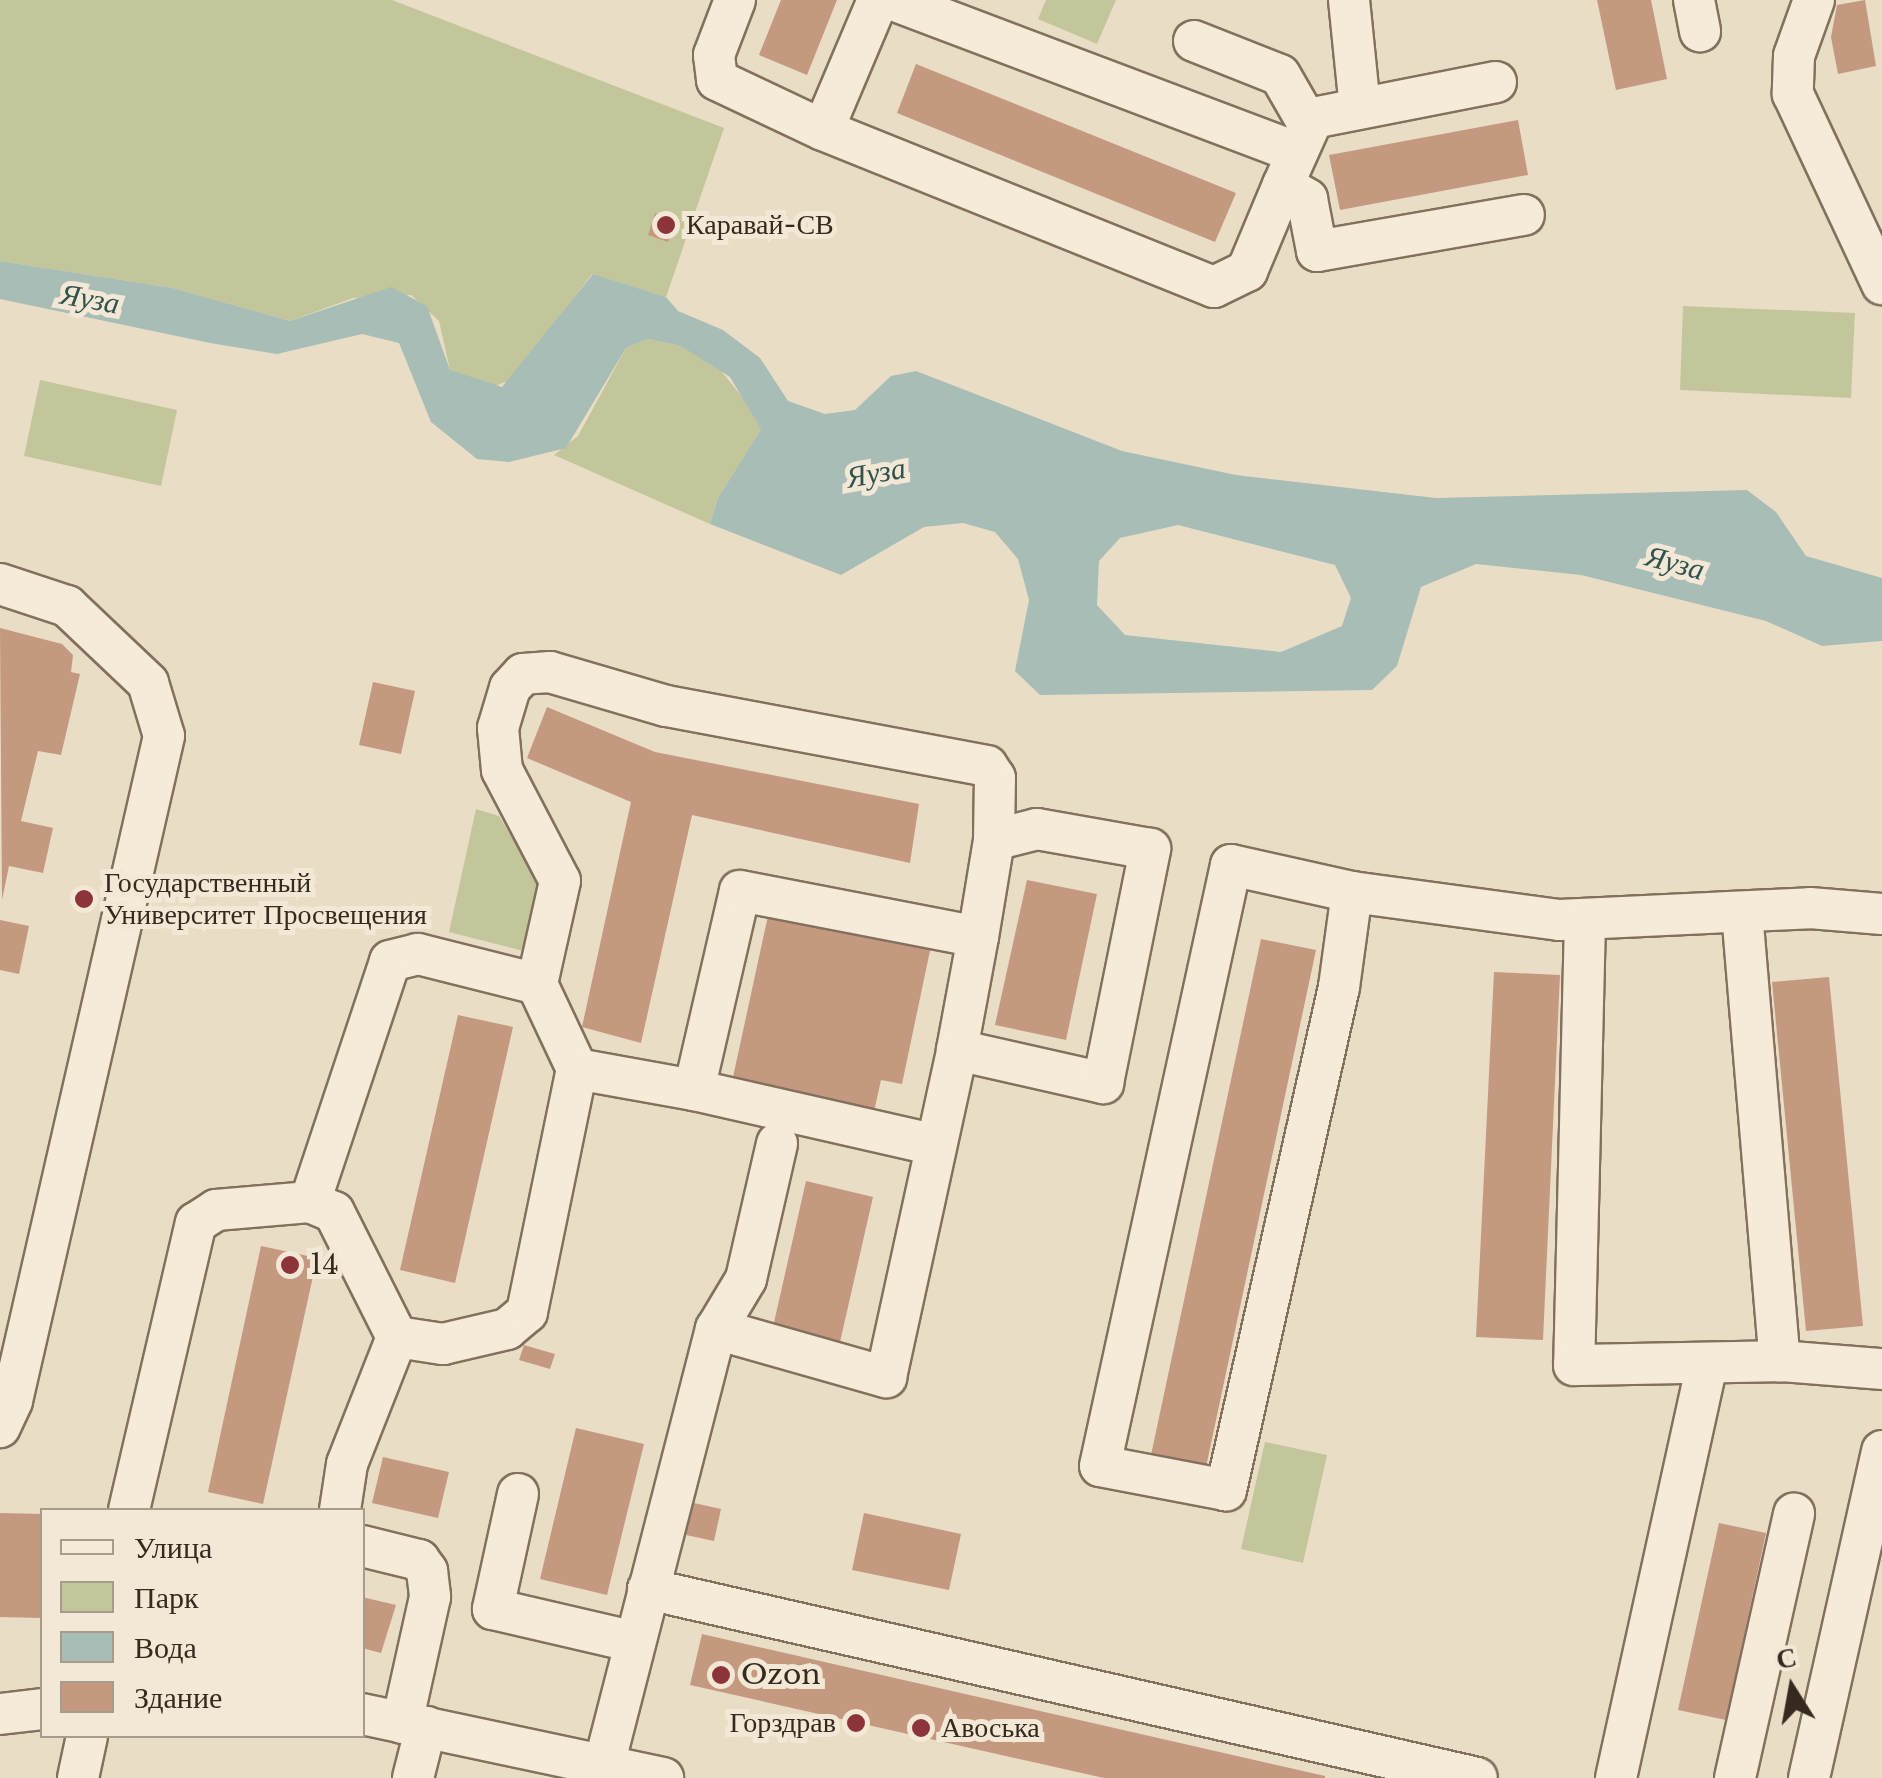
<!DOCTYPE html>
<meta charset="utf-8">
<style>
body{margin:0}
#map{position:relative;width:1882px;height:1778px;overflow:hidden;background:#e9ddc6;font-family:"Libre Baskerville",serif}
div>[style]{position:absolute}
.green>*{inset:0;background:#c3c69b}
.water>*{inset:0;background:#a7bdb6}
.building>*{inset:0;background:#c49980}
.roads{filter:drop-shadow(2px 0 #83705d) drop-shadow(-2px 0 #83705d) drop-shadow(0 2px #83705d) drop-shadow(0 -2px #83705d)}
.minor>*{height:40px;margin:-20px;padding:0 20px;transform-origin:20px;border-radius:20px;background:#f5ebd8}
.dots>*{width:28px;height:28px;translate:-50% -50%;box-sizing:border-box;border:5px solid #f2e8d5;border-radius:50%}
span{translate:-50% -50%;white-space:nowrap;text-align:center;line-height:1.15;-webkit-text-stroke:10px #f2e8d5;paint-order:stroke}
.poi-label{font-size:28px;color:#352920}
.left{translate:0 -50%;text-align:left}
.right{translate:-100% -50%;text-align:right}
.water-label{font-size:30px;color:#31534f;font-style:italic}
.legend{position:absolute;left:40px;top:1508px;width:325px;height:230px;box-sizing:border-box;background:#f2e8d5;border:2px solid #a69c8d;margin:0;padding:12px 18px;list-style:none;font-size:30px;color:#352920}
.legend li{display:flex;align-items:center;gap:20px;height:50px}
.legend b{width:50px;border:2px solid #a69c8d}
.north{position:absolute;left:1742px;top:1638px;width:100px;height:100px;-webkit-text-stroke:8px #f2e8d5;paint-order:stroke;rotate:349deg;font-size:28px;font-weight:700;line-height:40px;text-align:center;color:#352920}
.north::after{content:'';display:block;margin:auto;width:35px;height:45px;background:#352920;clip-path:polygon(50% 0,100% 100%,50% 72%,0 100%)}
</style>
<div id="map">
<div class="green">
<div style="clip-path:polygon(0 0,392px 0,724px 128px,666px 297px,592px 274px,511px 380px,492px 387px,450px 370px,439px 321px,411px 295px,353px 298px,290px 321px,173px 288px,0 261px)"></div>
<div style="clip-path:polygon(1046px 0,1116px 0,1097px 44px,1038px 19px)"></div>
<div style="clip-path:polygon(1683px 306px,1855px 313px,1851px 398px,1680px 390px)"></div>
<div style="clip-path:polygon(648px 339px,681px 346px,718px 367px,759px 418px,761px 429px,718px 498px,710px 524px,554px 455px,578px 436px,626px 348px)"></div>
<div style="clip-path:polygon(40px 380px,177px 410px,161px 486px,24px 456px)"></div>
<div style="clip-path:polygon(476px 809px,499px 816px,539px 883px,531px 953px,449px 932px)"></div>
<div style="clip-path:polygon(1265px 1442px,1327px 1455px,1303px 1563px,1241px 1549px)"></div>
</div>
<div class="water">
<div style="clip-path:polygon(evenodd,0 261px,173px 288px,290px 321px,391px 287px,427px 306px,450px 370px,502px 387px,593px 274px,666px 297px,678px 311px,723px 330px,760px 358px,788px 401px,825px 414px,855px 410px,891px 376px,916px 371px,1122px 451px,1236px 475px,1436px 498px,1747px 490px,1776px 512px,1806px 556px,1882px 578px,1882px 641px,1822px 646px,1766px 621px,1581px 575px,1476px 564px,1421px 587px,1397px 666px,1372px 690px,1040px 695px,1015px 671px,1029px 600px,1018px 559px,995px 532px,963px 523px,924px 527px,841px 575px,710px 524px,718px 498px,761px 429px,730px 377px,681px 346px,648px 339px,626px 348px,566px 448px,509px 462px,477px 459px,431px 422px,399px 343px,362px 334px,277px 354px,210px 343px,0 299px,0 261px,1178px 525px,1335px 565px,1351px 598px,1342px 626px,1281px 652px,1125px 635px,1097px 605px,1099px 561px,1120px 538px,1178px 525px)"></div>
</div>
<div class="building">
<div style="clip-path:polygon(781px 0,837px 0,807px 75px,759px 55px)"></div>
<div style="clip-path:polygon(1597px 0,1651px 0,1667px 79px,1616px 90px)"></div>
<div style="clip-path:polygon(1865px 0,1876px 66px,1838px 74px,1831px 37px,1837px 5px)"></div>
<div style="clip-path:polygon(916px 64px,1236px 193px,1215px 242px,897px 113px)"></div>
<div style="clip-path:polygon(1518px 120px,1528px 175px,1340px 210px,1329px 155px)"></div>
<div style="clip-path:polygon(655px 213px,676px 220px,668px 242px,648px 235px)"></div>
<div style="clip-path:polygon(0 628px,62px 644px,73px 655px,71px 672px,80px 674px,61px 755px,38px 751px,21px 821px,53px 828px,43px 873px,9px 866px,2px 900px)"></div>
<div style="clip-path:polygon(373px 682px,415px 691px,401px 754px,359px 745px)"></div>
<div style="clip-path:polygon(547px 707px,655px 752px,919px 804px,910px 863px,692px 815px,641px 1043px,582px 1027px,631px 802px,527px 758px)"></div>
<div style="clip-path:polygon(1027px 880px,1097px 894px,1066px 1040px,995px 1025px)"></div>
<div style="clip-path:polygon(769px 911px,931px 946px,902px 1084px,881px 1080px,872px 1121px,730px 1091px)"></div>
<div style="clip-path:polygon(0 920px,29px 926px,19px 974px,0 970px)"></div>
<div style="clip-path:polygon(1261px 939px,1316px 950px,1206px 1467px,1151px 1455px)"></div>
<div style="clip-path:polygon(1494px 972px,1560px 975px,1543px 1340px,1476px 1337px)"></div>
<div style="clip-path:polygon(1829px 977px,1863px 1326px,1806px 1331px,1772px 982px)"></div>
<div style="clip-path:polygon(458px 1015px,513px 1027px,455px 1283px,400px 1270px)"></div>
<div style="clip-path:polygon(806px 1181px,873px 1197px,840px 1342px,773px 1327px)"></div>
<div style="clip-path:polygon(261px 1246px,317px 1258px,263px 1504px,208px 1492px)"></div>
<div style="clip-path:polygon(524px 1345px,555px 1354px,550px 1369px,519px 1360px)"></div>
<div style="clip-path:polygon(576px 1428px,644px 1444px,607px 1595px,540px 1579px)"></div>
<div style="clip-path:polygon(383px 1457px,449px 1472px,438px 1518px,372px 1503px)"></div>
<div style="clip-path:polygon(694px 1503px,721px 1509px,714px 1541px,686px 1535px)"></div>
<div style="clip-path:polygon(0 1513px,42px 1514px,42px 1618px,0 1617px)"></div>
<div style="clip-path:polygon(864px 1513px,961px 1534px,949px 1590px,852px 1570px)"></div>
<div style="clip-path:polygon(1719px 1523px,1766px 1533px,1726px 1720px,1678px 1710px)"></div>
<div style="clip-path:polygon(362px 1597px,396px 1605px,381px 1653px,362px 1648px)"></div>
<div style="clip-path:polygon(702px 1634px,1325px 1776px,1325px 1778px,1104px 1778px,690px 1685px)"></div>
</div>
<div class="roads">
<div class="minor">
<div style="left:735px;top:0;width:59px;rotate:110.9deg"></div>
<div style="left:714px;top:55px;width:25px;rotate:83deg"></div>
<div style="left:717px;top:80px;width:117px;rotate:25.3deg"></div>
<div style="left:878px;top:0;width:141px;rotate:112.9deg"></div>
<div style="left:823px;top:130px;width:421px;rotate:21.9deg"></div>
<div style="left:1214px;top:287px;width:37px;rotate:-26deg"></div>
<div style="left:1247px;top:271px;width:93px;rotate:-67.3deg"></div>
<div style="left:893px;top:0;width:430px;rotate:20.7deg"></div>
<div style="left:1349px;top:0;width:109px;rotate:84.2deg"></div>
<div style="left:1694px;top:0;width:32px;rotate:79deg"></div>
<div style="left:1814px;top:0;width:59px;rotate:109.7deg"></div>
<div style="left:1794px;top:56px;width:38px;rotate:92deg"></div>
<div style="left:1793px;top:94px;width:210px;rotate:64.9deg"></div>
<div style="left:1194px;top:41px;width:92px;rotate:21.6deg"></div>
<div style="left:1280px;top:75px;width:54px;rotate:60.1deg"></div>
<div style="left:1496px;top:82px;width:187px;rotate:168.9deg"></div>
<div style="left:1313px;top:118px;width:73px;rotate:114.1deg"></div>
<div style="left:1283px;top:185px;width:28px;rotate:30deg"></div>
<div style="left:1307px;top:199px;width:53px;rotate:79.1deg"></div>
<div style="left:1317px;top:251px;width:210px;rotate:-9.9deg"></div>
<div style="left:0;top:584px;width:71px;rotate:18.2deg"></div>
<div style="left:67px;top:606px;width:112px;rotate:43.5deg"></div>
<div style="left:148px;top:683px;width:55px;rotate:73.2deg"></div>
<div style="left:164px;top:736px;width:682px;rotate:102.88deg"></div>
<div style="left:12px;top:1401px;width:29px;rotate:115deg"></div>
<div style="left:1352px;top:892px;width:96px;rotate:97.8deg"></div>
<div style="left:1339px;top:987px;width:516px;rotate:102.66deg"></div>
<div style="left:1226px;top:1490px;width:128px;rotate:-169.2deg"></div>
<div style="left:1100px;top:1466px;width:615px;rotate:-77.7deg"></div>
<div style="left:1231px;top:865px;width:124px;rotate:12.6deg"></div>
<div style="left:1352px;top:892px;width:209px;rotate:7.7deg"></div>
<div style="left:1559px;top:920px;width:251px;rotate:-2.7deg"></div>
<div style="left:1810px;top:908px;width:72px;rotate:4.8deg"></div>
<div style="left:1742px;top:912px;width:451px;rotate:85.2deg"></div>
<div style="left:1780px;top:1361px;width:102px;rotate:4.5deg"></div>
<div style="left:1585px;top:921px;width:444px;rotate:91.4deg"></div>
<div style="left:1574px;top:1365px;width:206px;rotate:-1.1deg"></div>
<div style="left:957px;top:1050px;width:115px;rotate:-79.5deg"></div>
<div style="left:978px;top:937px;width:98px;rotate:-80.6deg"></div>
<div style="left:994px;top:840px;width:62px;rotate:-89.1deg"></div>
<div style="left:995px;top:778px;width:14px;rotate:-124deg"></div>
<div style="left:987px;top:766px;width:327px;rotate:-169.4deg"></div>
<div style="left:666px;top:706px;width:121px;rotate:-163.7deg"></div>
<div style="left:550px;top:672px;width:27px;rotate:176deg"></div>
<div style="left:523px;top:674px;width:19px;rotate:133deg"></div>
<div style="left:510px;top:688px;width:42px;rotate:106.7deg"></div>
<div style="left:498px;top:728px;width:42px;rotate:84.6deg"></div>
<div style="left:502px;top:770px;width:125px;rotate:62.4deg"></div>
<div style="left:560px;top:881px;width:106px;rotate:102.6deg"></div>
<div style="left:537px;top:984px;width:94px;rotate:64.8deg"></div>
<div style="left:577px;top:1069px;width:119px;rotate:10.2deg"></div>
<div style="left:694px;top:1090px;width:204px;rotate:-77deg"></div>
<div style="left:740px;top:891px;width:242px;rotate:10.9deg"></div>
<div style="left:694px;top:1090px;width:248px;rotate:12.8deg"></div>
<div style="left:310px;top:1202px;width:254px;rotate:-71.6deg"></div>
<div style="left:390px;top:961px;width:29px;rotate:-14deg"></div>
<div style="left:418px;top:954px;width:123px;rotate:14.1deg"></div>
<div style="left:716px;top:1329px;width:58px;rotate:-59deg"></div>
<div style="left:746px;top:1279px;width:139px;rotate:-77.1deg"></div>
<div style="left:397px;top:1337px;width:47px;rotate:8.7deg"></div>
<div style="left:443px;top:1344px;width:66px;rotate:-13.2deg"></div>
<div style="left:507px;top:1329px;width:26px;rotate:-40deg"></div>
<div style="left:527px;top:1312px;width:248px;rotate:-78.4deg"></div>
<div style="left:518px;top:1494px;width:118px;rotate:102.3deg"></div>
<div style="left:493px;top:1609px;width:146px;rotate:13.1deg"></div>
<div style="left:129px;top:1510px;width:295px;rotate:-76.9deg"></div>
<div style="left:196px;top:1223px;width:24px;rotate:-33deg"></div>
<div style="left:216px;top:1210px;width:94px;rotate:-4.9deg"></div>
<div style="left:310px;top:1202px;width:26px;rotate:23deg"></div>
<div style="left:334px;top:1212px;width:140px;rotate:63.3deg"></div>
<div style="left:397px;top:1337px;width:136px;rotate:111.5deg"></div>
<div style="left:347px;top:1464px;width:47px;rotate:98.7deg"></div>
<div style="left:362px;top:1546px;width:59px;rotate:13.8deg"></div>
<div style="left:419px;top:1560px;width:14px;rotate:54deg"></div>
<div style="left:427px;top:1571px;width:26px;rotate:83deg"></div>
<div style="left:430px;top:1597px;width:129px;rotate:102.5deg"></div>
<div style="left:648px;top:1589px;width:850px;rotate:12.84deg"></div>
<div style="left:0;top:1714px;width:42px;rotate:-6.8deg"></div>
<div style="left:362px;top:1714px;width:308px;rotate:12deg"></div>
<div style="left:604px;top:1765px;width:450px;rotate:-75.6deg"></div>
<div style="left:716px;top:1329px;width:177px;rotate:15.8deg"></div>
<div style="left:886px;top:1377px;width:335px;rotate:-77.7deg"></div>
<div style="left:957px;top:1050px;width:150px;rotate:12.7deg"></div>
<div style="left:1103px;top:1083px;width:239px;rotate:-78.6deg"></div>
<div style="left:1150px;top:849px;width:115px;rotate:-170deg"></div>
<div style="left:1037px;top:829px;width:44px;rotate:165.7deg"></div>
<div style="left:78px;top:1778px;width:43px;rotate:-77.9deg"></div>
<div style="left:413px;top:1778px;width:53px;rotate:-75.7deg"></div>
<div style="left:1616px;top:1778px;width:425px;rotate:-77.6deg"></div>
<div style="left:1735px;top:1778px;width:271px;rotate:-77.4deg"></div>
<div style="left:1809px;top:1778px;width:335px;rotate:-77.4deg"></div>
</div>
</div>
<div class="dots">
<div style="left:666px;top:225px;background:#8c3438"></div>
<div style="left:84px;top:899px;background:#8c3438"></div>
<div style="left:290px;top:1265px;background:#8c3438"></div>
<div style="left:721px;top:1675px;background:#8c3438"></div>
<div style="left:856px;top:1723px;background:#8c3438"></div>
<div style="left:921px;top:1728px;background:#8c3438"></div>
</div>
<div class="poi-label">
<span class="left" style="left:686px;top:225px">Каравай-СВ</span>
<span class="left" style="left:104px;top:899px">Государственный<br>Университет Просвещения</span>
<span class="left" style="left:310px;top:1265px">14</span>
<span class="left" style="left:741px;top:1675px">Ozon</span>
<span class="right" style="left:836px;top:1723px">Горздрав</span>
<span class="left" style="left:941px;top:1728px">Авоська</span>
</div>
<div class="water-label">
<span style="left:90px;top:299px;rotate:10deg">Яуза</span>
<span style="left:876px;top:473px;rotate:-10deg">Яуза</span>
<span style="left:1675px;top:563px;rotate:15deg">Яуза</span>
</div>
<ul class="legend">
<li><b style="height:12px;background:#f5ebd8"></b>Улица</li>
<li><b style="height:28px;background:#c3c69b"></b>Парк</li>
<li><b style="height:28px;background:#a7bdb6"></b>Вода</li>
<li><b style="height:28px;background:#c49980"></b>Здание</li>
</ul>
<div class="north">С</div>
</div>
